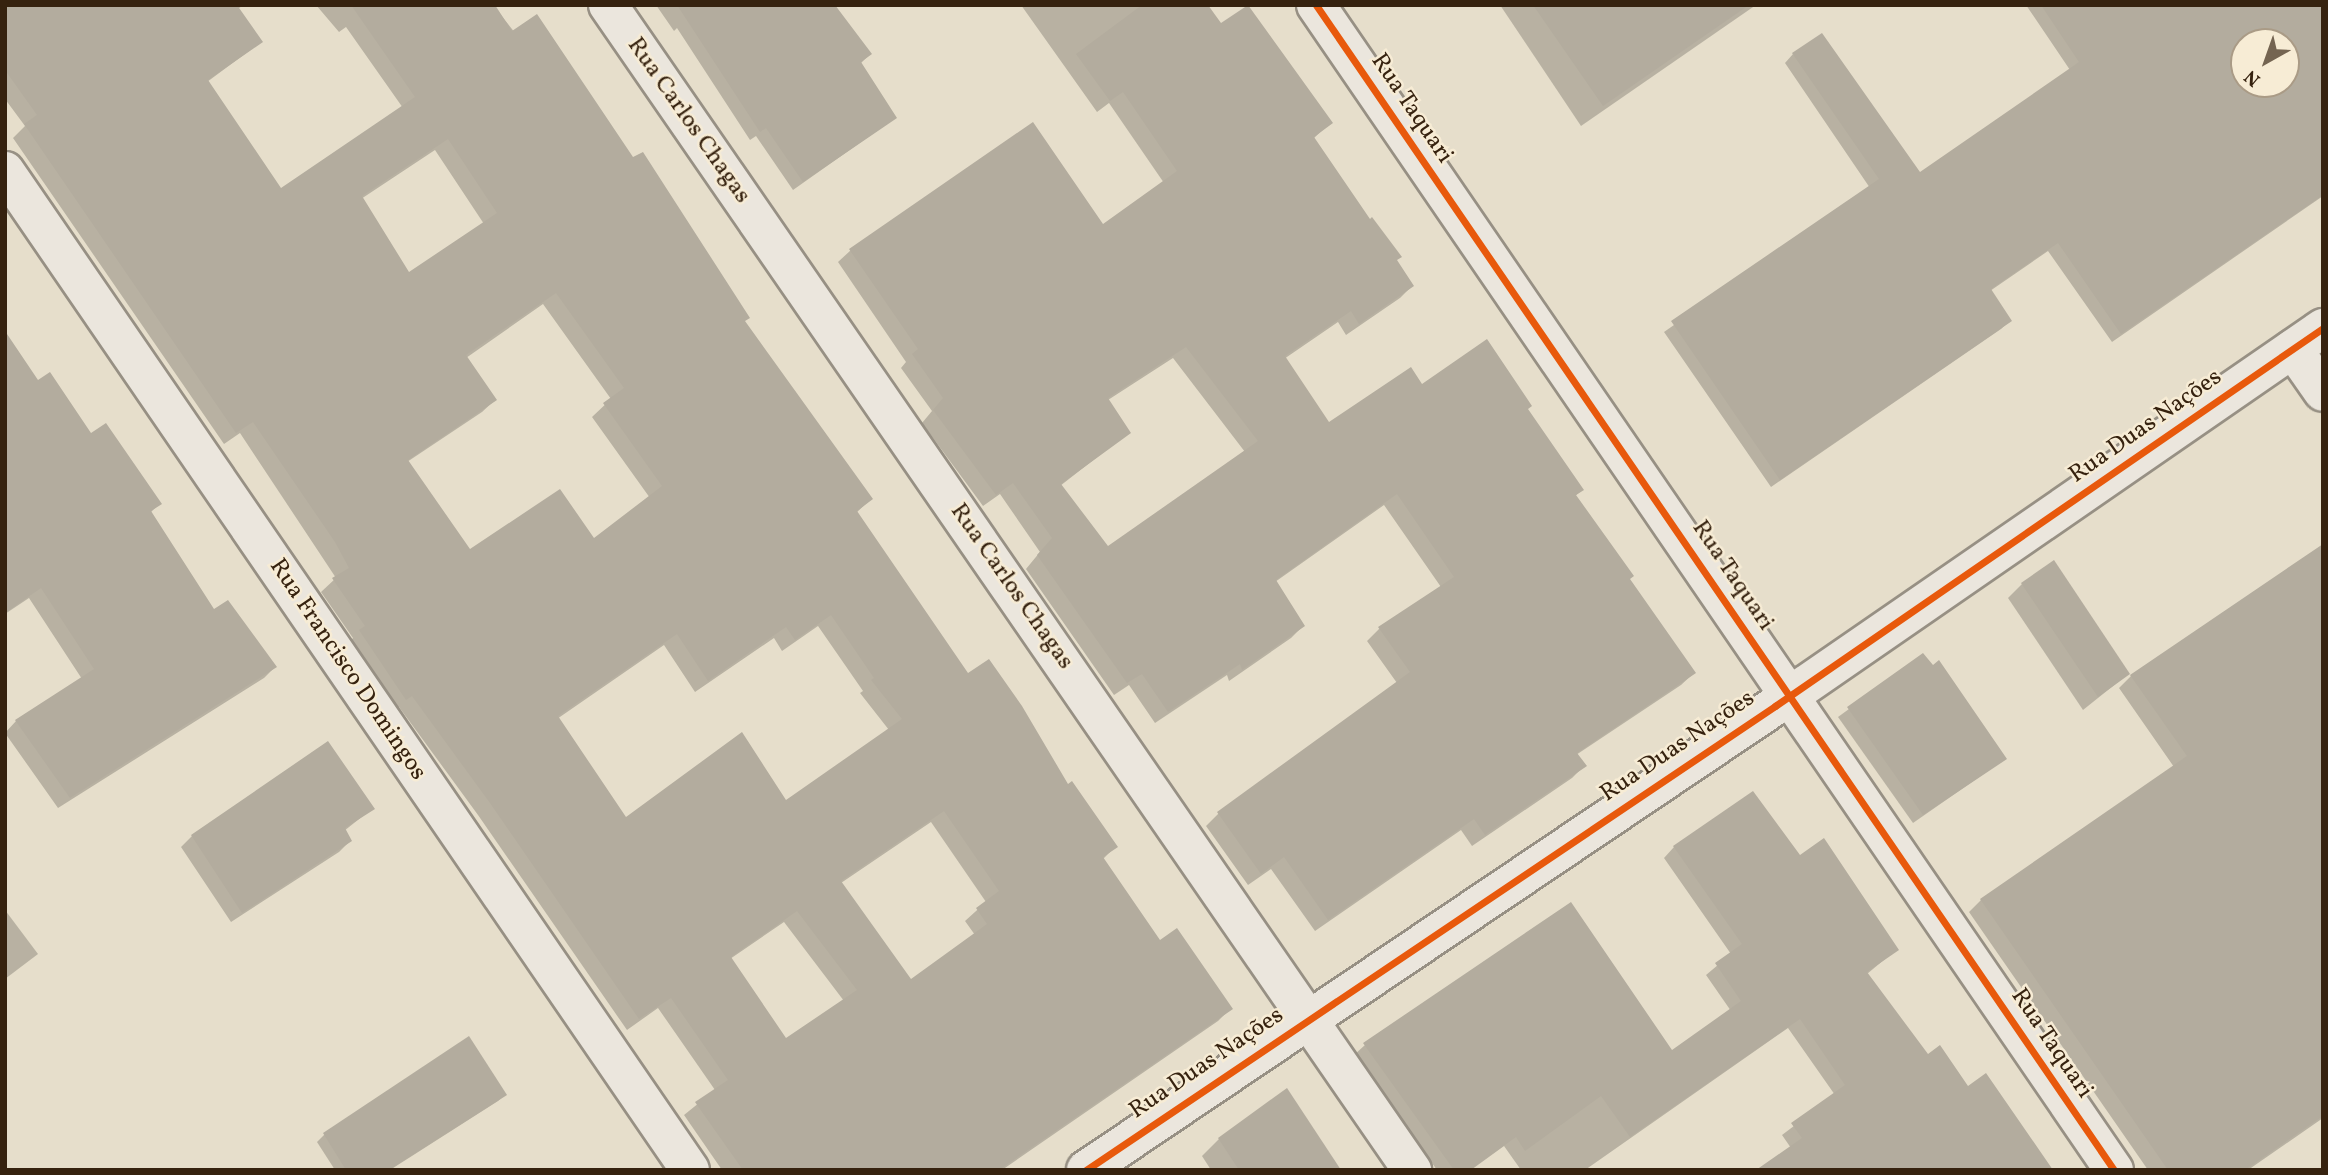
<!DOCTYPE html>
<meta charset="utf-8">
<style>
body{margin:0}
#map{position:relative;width:2328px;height:1175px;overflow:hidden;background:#e6decb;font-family:Vollkorn,serif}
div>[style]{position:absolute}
.shadow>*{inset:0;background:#0003}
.building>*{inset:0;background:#b3ac9e}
.roads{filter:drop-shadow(2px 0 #979084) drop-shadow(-2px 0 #979084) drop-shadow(0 2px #979084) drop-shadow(0 -2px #979084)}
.street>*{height:38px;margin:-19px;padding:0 19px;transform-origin:19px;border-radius:19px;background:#ebe6dd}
.secondary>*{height:38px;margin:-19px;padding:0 19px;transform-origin:19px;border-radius:19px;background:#ebe6dd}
.cycleway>*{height:7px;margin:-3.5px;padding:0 3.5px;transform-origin:3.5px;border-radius:3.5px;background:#e8590c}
span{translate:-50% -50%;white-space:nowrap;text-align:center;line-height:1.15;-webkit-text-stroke:5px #f7ecd5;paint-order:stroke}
.street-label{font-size:24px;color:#36220f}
.frame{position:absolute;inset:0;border:7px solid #36220f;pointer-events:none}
.north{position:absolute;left:2230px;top:28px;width:70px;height:70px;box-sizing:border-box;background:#f7ecd5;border:2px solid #aa9b86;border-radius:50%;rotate:220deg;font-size:19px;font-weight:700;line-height:28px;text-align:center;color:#36220f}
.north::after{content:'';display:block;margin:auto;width:24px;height:32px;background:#746451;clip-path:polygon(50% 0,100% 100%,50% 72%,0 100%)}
</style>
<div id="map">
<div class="shadow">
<div style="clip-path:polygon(evenodd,5px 5px,243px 5px,238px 9px,261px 42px,207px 82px,281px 191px,403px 108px,346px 27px,339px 32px,316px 5px,493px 5px,743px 322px,871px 499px,856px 513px,967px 676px,1067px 787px,1115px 847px,1102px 860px,1159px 943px,1230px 1009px,1218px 1021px,1002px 1170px,722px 1170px,684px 1115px,715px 1090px,658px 1008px,627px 1030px,478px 815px,399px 707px,393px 710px,348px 644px,353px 638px,321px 592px,336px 578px,240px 433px,224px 444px,13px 138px,25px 126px,5px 99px,5px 5px,435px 150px,484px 224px,408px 275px,361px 199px,435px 150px,5px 5px,543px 304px,611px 399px,592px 417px,650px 498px,594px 540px,469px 552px,407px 462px,482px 412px,495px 400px,466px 358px,543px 304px,5px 5px,818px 626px,863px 691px,860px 693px,889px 730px,785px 803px,626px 819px,557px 719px,664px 645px,695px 692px,774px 638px,782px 651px,818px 626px,5px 5px,931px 822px,986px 902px,965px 921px,975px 935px,910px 982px,841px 883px,931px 822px,5px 5px,784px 922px,844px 1001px,786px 1040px,730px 959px,784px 922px)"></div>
<div style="clip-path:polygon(656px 5px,838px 5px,834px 7px,870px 54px,860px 64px,895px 118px,793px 190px,756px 136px,750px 140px,677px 28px,674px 31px)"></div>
<div style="clip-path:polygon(evenodd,1021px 5px,1206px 5px,1220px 25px,1330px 123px,1313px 139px,1412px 286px,1400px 298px,1346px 335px,1338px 322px,1284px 359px,1329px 424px,1422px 387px,1526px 410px,1582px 490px,1575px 496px,1628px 580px,1694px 673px,1681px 685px,1576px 755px,1584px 766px,1572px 778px,1472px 846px,1461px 830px,1315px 931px,1271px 869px,1248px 885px,1206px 826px,1219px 813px,1397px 683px,1367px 641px,1379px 629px,1441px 587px,1384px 505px,1275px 582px,1303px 626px,1291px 638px,1229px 681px,1227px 675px,1155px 723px,1129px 685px,1114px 695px,1026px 569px,1040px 552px,1000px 494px,983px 506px,922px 423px,932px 411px,901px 368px,906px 362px,838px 262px,851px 250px,1102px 227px,1164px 183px,1109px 103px,1097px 112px,1021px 5px,1173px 358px,1245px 452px,1108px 548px,1060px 486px,1128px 433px,1108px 400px,1173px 358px)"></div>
<div style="clip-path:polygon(1500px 5px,1756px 5px,1581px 126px)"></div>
<div style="clip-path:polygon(evenodd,2026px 5px,2323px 5px,2323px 196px,2112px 342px,2048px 251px,1990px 291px,2010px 320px,2001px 329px,1771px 487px,1664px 332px,1870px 188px,1785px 63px,1793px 54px,1920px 174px,2070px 70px,2026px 5px,2244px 42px,2286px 42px,2286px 84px,2244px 84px,2244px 42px)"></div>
<div style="clip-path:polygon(5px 334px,37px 383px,159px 504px,150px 513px,213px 612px,275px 667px,264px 678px,58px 808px,5px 733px,16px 721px,82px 679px,29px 598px,5px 614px)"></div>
<div style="clip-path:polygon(2323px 557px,2323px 1118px,2248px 1170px,2148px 1170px,1969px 912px,1981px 900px,2174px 767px,2119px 688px,2131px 676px)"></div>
<div style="clip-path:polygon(2022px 584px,2128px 674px,2083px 710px,2008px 598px)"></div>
<div style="clip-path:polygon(1923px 655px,2005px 759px,1913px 823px,1838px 717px)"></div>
<div style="clip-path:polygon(328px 743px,373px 808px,344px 831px,350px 841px,339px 852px,231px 922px,181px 847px,192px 836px)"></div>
<div style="clip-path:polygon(1674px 847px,1800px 858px,1897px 949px,1867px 974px,1928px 1056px,1968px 1088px,2051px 1170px,1791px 1148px,1782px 1135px,1835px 1095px,1788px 1028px,1585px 1170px,1521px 1170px,1504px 1146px,1471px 1170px,1437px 1170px,1354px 1055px,1365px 1045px,1672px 1052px,1731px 1011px,1706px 975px,1731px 954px,1664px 858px)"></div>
<div style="clip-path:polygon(5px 910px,38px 954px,5px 979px)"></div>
<div style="clip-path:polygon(468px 1038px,505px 1095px,498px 1101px,390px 1170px,335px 1170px,317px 1142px,324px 1135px)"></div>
<div style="clip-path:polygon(1219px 1139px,1340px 1170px,1211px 1170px,1202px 1156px)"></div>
</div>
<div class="building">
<div style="clip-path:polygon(evenodd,5px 5px,237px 5px,263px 42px,208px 80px,281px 188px,415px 97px,351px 5px,495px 5px,512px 31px,537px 14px,633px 157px,643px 152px,750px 318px,745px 321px,873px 499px,857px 511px,968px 673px,989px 659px,1022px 706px,1068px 784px,1072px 781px,1118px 847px,1103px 857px,1160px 940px,1177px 928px,1233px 1009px,999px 1170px,743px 1170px,695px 1102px,728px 1080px,671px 998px,639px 1019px,490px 803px,412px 696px,406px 700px,359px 630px,365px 626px,332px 578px,349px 568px,335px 542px,253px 422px,236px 433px,24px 124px,37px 115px,5px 70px,5px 5px,448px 139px,497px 213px,409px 272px,362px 196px,448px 139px,5px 5px,556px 293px,624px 388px,603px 403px,662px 486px,594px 538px,560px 489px,470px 549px,408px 460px,497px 400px,466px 355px,556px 293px,5px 5px,831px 615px,874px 678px,871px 680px,902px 719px,786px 800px,742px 732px,626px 817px,558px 716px,677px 634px,708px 681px,786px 627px,795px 640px,831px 615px,5px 5px,944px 811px,999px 891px,976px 908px,987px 924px,911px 979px,841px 881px,944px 811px,5px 5px,797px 911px,857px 990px,786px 1038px,731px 957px,797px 911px)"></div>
<div style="clip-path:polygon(677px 5px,835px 5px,872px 54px,861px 62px,897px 118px,803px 182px,766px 128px,760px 132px)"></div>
<div style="clip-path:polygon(evenodd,1142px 5px,1208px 5px,1221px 23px,1248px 5px,1333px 123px,1314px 137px,1370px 219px,1372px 217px,1402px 257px,1397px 260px,1414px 286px,1359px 324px,1351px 311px,1285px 356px,1329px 422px,1411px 367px,1422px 384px,1487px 339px,1532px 406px,1528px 409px,1584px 490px,1576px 495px,1634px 576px,1630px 579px,1696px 673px,1577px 753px,1587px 766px,1485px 835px,1474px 819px,1328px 920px,1284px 857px,1261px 874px,1217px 812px,1410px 672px,1378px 627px,1454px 577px,1397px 494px,1276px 580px,1305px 626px,1242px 670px,1240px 664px,1168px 712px,1142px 674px,1127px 683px,1037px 555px,1052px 538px,1013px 483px,996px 495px,933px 410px,943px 398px,912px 354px,918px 349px,849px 249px,1033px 122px,1103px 224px,1177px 171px,1123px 92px,1110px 101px,1076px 54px,1142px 5px,1186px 347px,1258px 441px,1108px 546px,1061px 484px,1131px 433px,1108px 398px,1186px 347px)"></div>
<div style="clip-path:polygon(1533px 5px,1749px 5px,1603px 106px)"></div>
<div style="clip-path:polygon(evenodd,2041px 5px,2323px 5px,2323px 195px,2121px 334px,2058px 243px,1991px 289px,2012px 321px,1780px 480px,1671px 321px,1879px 179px,1792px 53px,1822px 33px,1920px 172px,2079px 62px,2041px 5px,2244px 42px,2286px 42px,2286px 84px,2244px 84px,2244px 42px)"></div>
<div style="clip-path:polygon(5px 331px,38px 380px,50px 372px,91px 433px,106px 423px,162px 504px,151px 511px,214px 609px,228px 600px,277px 667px,70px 798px,15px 720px,94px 669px,41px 588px,5px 613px)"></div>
<div style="clip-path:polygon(2323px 544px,2323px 1116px,2245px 1170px,2168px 1170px,1980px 899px,2187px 756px,2130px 675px)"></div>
<div style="clip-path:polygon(2054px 560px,2130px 674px,2098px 697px,2021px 583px)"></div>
<div style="clip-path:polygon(1923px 653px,1933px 665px,1939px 660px,2007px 759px,1923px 815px,1847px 707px)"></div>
<div style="clip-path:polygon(328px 741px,375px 809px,345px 828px,352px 841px,242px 913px,191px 835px)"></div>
<div style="clip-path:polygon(1753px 791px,1800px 855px,1824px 838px,1899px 950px,1867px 972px,1928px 1054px,1940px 1045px,1968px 1086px,1986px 1073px,2053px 1170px,1756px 1170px,1802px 1138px,1791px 1123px,1845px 1085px,1800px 1019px,1630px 1137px,1601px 1096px,1525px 1151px,1516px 1137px,1470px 1170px,1454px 1170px,1363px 1043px,1571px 902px,1672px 1050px,1741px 1001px,1715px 963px,1742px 944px,1673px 846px)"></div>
<div style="clip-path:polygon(469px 1036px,507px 1095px,389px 1170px,346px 1170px,323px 1133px)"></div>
<div style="clip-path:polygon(1287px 1088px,1341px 1170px,1239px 1170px,1218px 1138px)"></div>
</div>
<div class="roads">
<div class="street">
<div style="left:608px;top:5px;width:1416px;rotate:55.39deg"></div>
<div style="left:5px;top:171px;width:1211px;rotate:55.56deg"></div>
<div style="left:2293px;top:349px;width:52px;rotate:55.1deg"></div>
<div style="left:1086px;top:1170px;width:831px;rotate:-33.96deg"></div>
<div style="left:1775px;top:706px;width:666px;rotate:-34.6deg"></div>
</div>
<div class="secondary">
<div style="left:1316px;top:5px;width:1412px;rotate:55.59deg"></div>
</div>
</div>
<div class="cycleway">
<div style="left:1316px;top:5px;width:1412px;rotate:55.59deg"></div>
<div style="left:1086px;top:1170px;width:831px;rotate:-33.96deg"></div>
<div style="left:1775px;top:706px;width:666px;rotate:-34.6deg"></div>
</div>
<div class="street-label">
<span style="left:1411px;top:109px;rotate:56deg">Rua Taquari</span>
<span style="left:688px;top:121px;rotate:55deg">Rua Carlos Chagas</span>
<span style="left:2146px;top:427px;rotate:-35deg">Rua Duas Nações</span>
<span style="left:1732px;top:576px;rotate:56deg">Rua Taquari</span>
<span style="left:1011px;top:587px;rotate:55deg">Rua Carlos Chagas</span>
<span style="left:347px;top:670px;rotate:56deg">Rua Francisco Domingos</span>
<span style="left:1678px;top:747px;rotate:-34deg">Rua Duas Nações</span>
<span style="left:2051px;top:1044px;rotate:56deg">Rua Taquari</span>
<span style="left:1207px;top:1064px;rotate:-34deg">Rua Duas Nações</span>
</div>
<div class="frame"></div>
<div class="north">N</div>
</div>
